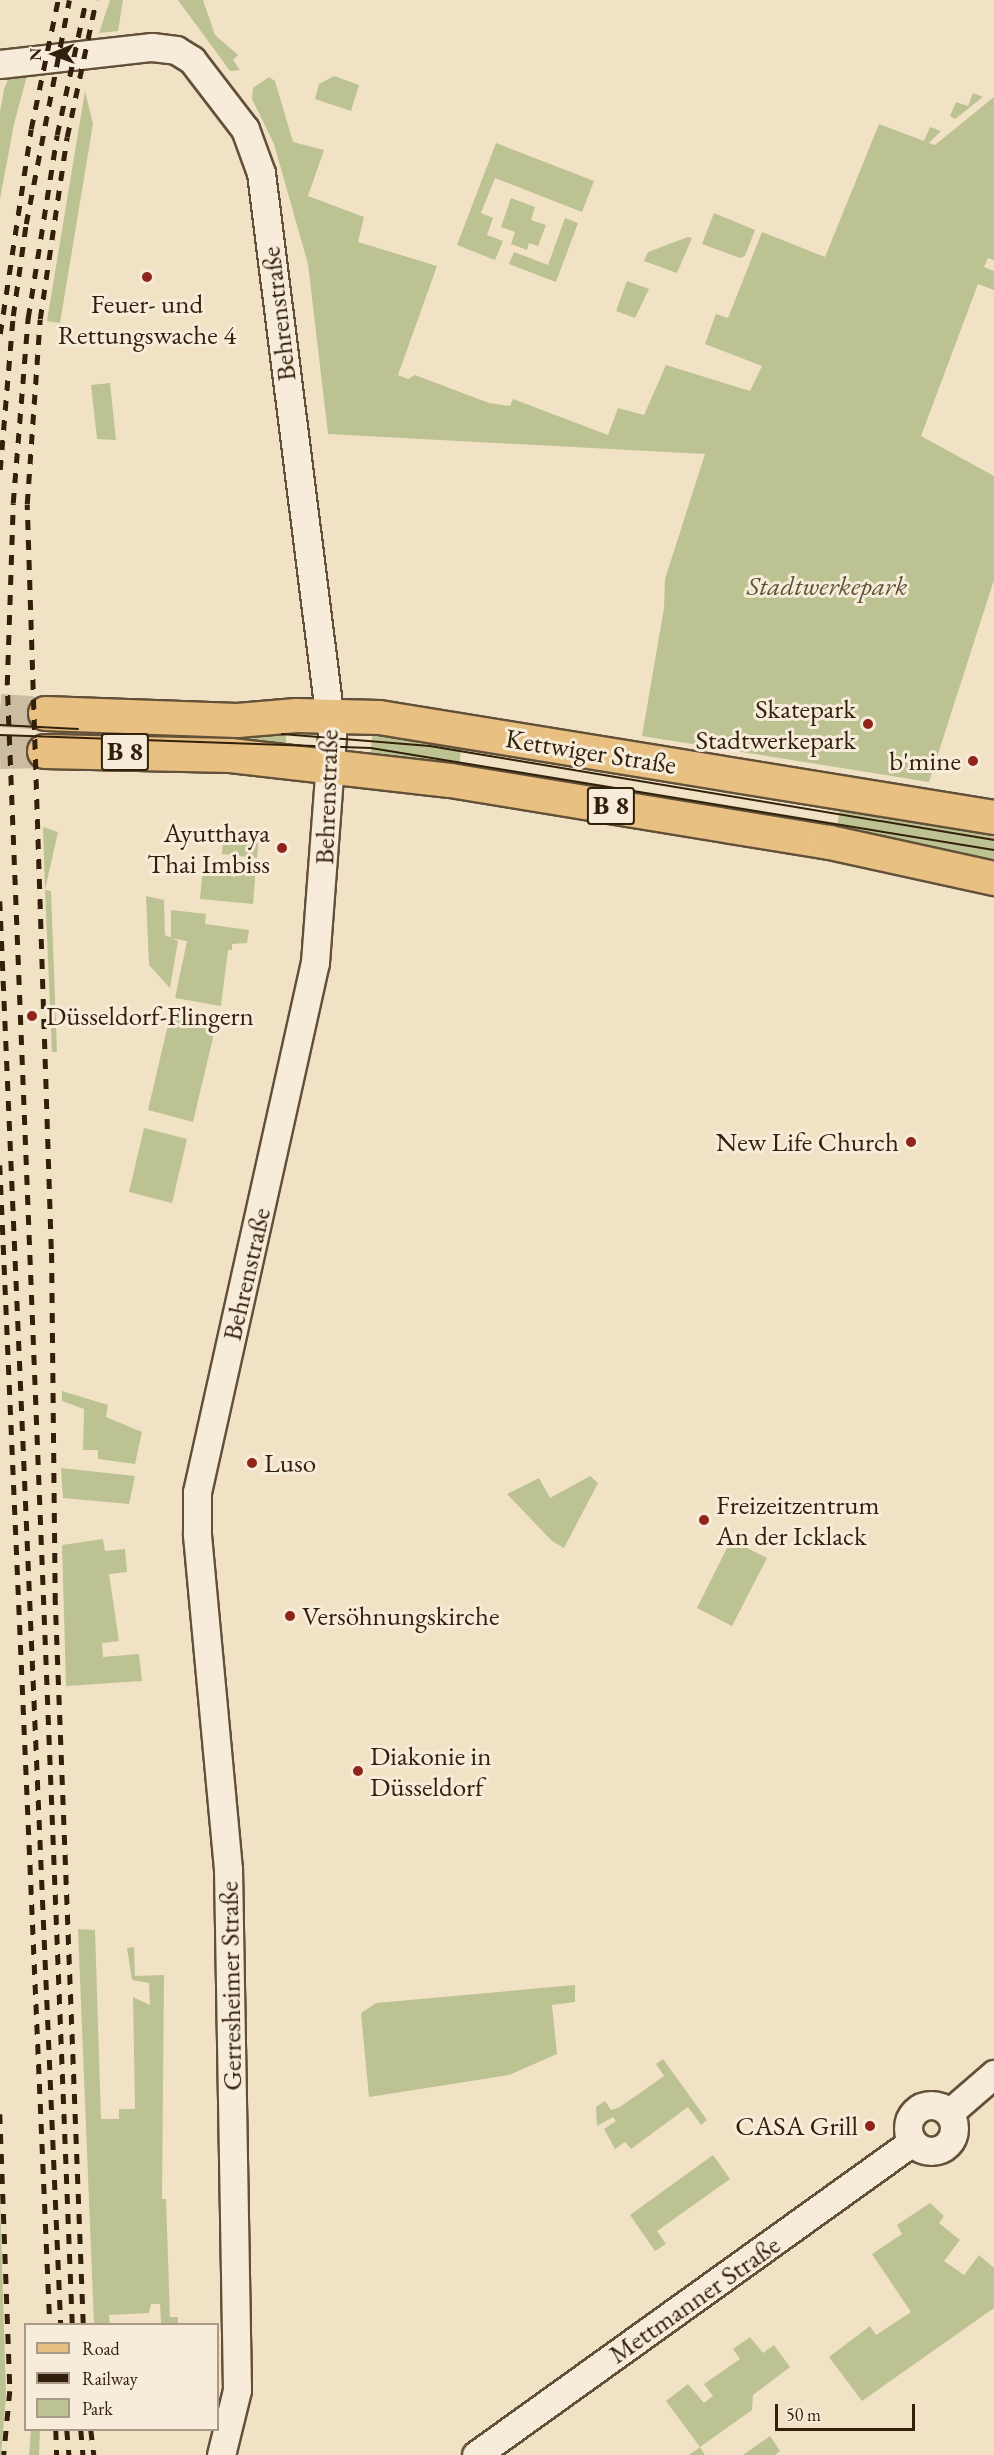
<!DOCTYPE html>
<meta charset="utf-8">
<style>
body{margin:0}
#map{position:relative;width:994px;height:2455px;overflow:hidden;background:#f1e2c5;font-family:"EB Garamond",serif}
div>[style]{position:absolute}
.green>*{inset:0;background:#bdc292}
.major-tunnel>*{height:33px;margin-top:-16.5px;transform-origin:0;background:repeating-linear-gradient(90deg,#cbbba0 0 33px,transparent 0 49px)}
.roads{filter:drop-shadow(2px 0 #625039) drop-shadow(-2px 0 #625039) drop-shadow(0 2px #625039) drop-shadow(0 -2px #625039)}
.minor>*{height:27px;margin:-13.5px;padding:0 13.5px;transform-origin:13.5px;border-radius:13.5px;background:#f6ecd9}
.minor>.ring{margin:-13.5px;padding:0;box-sizing:content-box;background:none;border:27px solid #f6ecd9;border-radius:50%}
.major>*{height:33px;margin:-16.5px;padding:0 16.5px;transform-origin:16.5px;border-radius:16.5px;background:#e8c182}
.tram>*{height:1.5px;margin:-0.75px;padding:0 0.75px;transform-origin:0.75px;border-radius:0.75px;background:#33200a}
.rail>*{height:4.5px;margin-top:-2.25px;transform-origin:0;background:repeating-linear-gradient(90deg,#33200a 0 10px,transparent 0 20px)}
.dots>*{width:16px;height:16px;translate:-50% -50%;box-sizing:border-box;border:3px solid #f6ecd9;border-radius:50%}
span{translate:-50% -50%;white-space:nowrap;text-align:center;line-height:1.15;-webkit-text-stroke:6px #f6ecd9;paint-order:stroke}
.shield-label span{padding:2px 4px;background:#f6ecd9;border:2px solid;border-radius:4px;-webkit-text-stroke-width:0}
.shield-label{font-size:26px;color:#33200a;font-weight:700}
.poi-label{font-size:27px;color:#33200a}
.right{translate:-100% -50%;text-align:right}
.left{translate:0 -50%;text-align:left}
.street-label{font-size:27px;color:#33200a}
.park-label{font-size:27px;color:#5c5133;font-style:italic}
.legend{position:absolute;left:24px;top:2323px;width:195px;height:108px;box-sizing:border-box;background:#f6ecd9;border:2px solid #a89a86;margin:0;padding:8px 10px;list-style:none;font-size:18px;color:#33200a}
.legend li{display:flex;align-items:center;gap:12px;height:30px}
.legend b{width:30px;border:2px solid #a89a86}
.north{position:absolute;left:24px;top:24px;width:60px;height:60px;-webkit-text-stroke:4px #f6ecd9;paint-order:stroke;rotate:269deg;font-size:16px;font-weight:700;line-height:24px;text-align:center;color:#33200a}
.north::after{content:'';display:block;margin:auto;width:21px;height:27px;background:#33200a;clip-path:polygon(50% 0,100% 100%,50% 72%,0 100%)}
.scale{position:absolute;left:775px;top:2404px;width:140px;height:27px;box-sizing:border-box;border:3px solid #33200a;border-top:0;padding-left:8px;font-size:18px;line-height:21px;white-space:nowrap;color:#33200a;-webkit-text-stroke:4px #f6ecd9;paint-order:stroke}
</style>
<div id="map">
<div class="green">
<div style="clip-path:polygon(110px 0,123px 0,118px 31px,99px 33px)"></div>
<div style="clip-path:polygon(178px 0,203px 0,215px 35px,238px 55px,233px 60px,240px 70px,230px 71px)"></div>
<div style="clip-path:polygon(28px 72px,14px 124px,0 199px,0 112px,4px 89px,11px 73px)"></div>
<div style="clip-path:polygon(334px 76px,359px 85px,351px 111px,315px 99px,319px 84px)"></div>
<div style="clip-path:polygon(269px 77px,275px 81px,293px 142px,324px 150px,308px 196px,364px 217px,358px 242px,437px 266px,398px 375px,408px 379px,415px 375px,489px 403px,510px 406px,513px 399px,608px 435px,618px 408px,644px 415px,666px 365px,750px 391px,762px 366px,705px 344px,716px 314px,728px 318px,762px 232px,825px 257px,879px 124px,924px 141px,930px 127px,941px 131px,929px 143px,935px 145px,994px 97px,994px 260px,988px 258px,984px 267px,994px 271px,994px 290px,978px 284px,921px 436px,994px 476px,994px 580px,929px 782px,642px 736px,664px 608px,665px 579px,705px 454px,328px 434px,308px 264px,274px 144px,252px 99px,253px 88px)"></div>
<div style="clip-path:polygon(85px 91px,93px 124px,60px 323px,47px 321px)"></div>
<div style="clip-path:polygon(973px 93px,983px 97px,955px 119px,950px 116px,956px 102px,968px 106px)"></div>
<div style="clip-path:polygon(496px 143px,594px 181px,582px 212px,495px 178px,481px 213px,493px 218px,487px 235px,503px 241px,495px 260px,457px 245px)"></div>
<div style="clip-path:polygon(511px 198px,535px 207px,531px 220px,546px 225px,538px 246px,529px 243px,527px 250px,511px 244px,515px 232px,501px 227px)"></div>
<div style="clip-path:polygon(714px 213px,755px 230px,745px 256px,740px 258px,702px 244px)"></div>
<div style="clip-path:polygon(565px 218px,578px 223px,556px 282px,509px 264px,514px 252px,548px 265px)"></div>
<div style="clip-path:polygon(688px 237px,692px 238px,677px 273px,644px 261px,648px 252px)"></div>
<div style="clip-path:polygon(627px 281px,649px 289px,635px 318px,616px 311px)"></div>
<div style="clip-path:polygon(110px 383px,116px 440px,97px 439px,91px 385px)"></div>
<div style="clip-path:polygon(373px 725px,461px 747px,459px 772px,370px 763px)"></div>
<div style="clip-path:polygon(286px 730px,286px 753px,157px 737px,158px 733px)"></div>
<div style="clip-path:polygon(694px 804px,837px 827px,840px 808px,994px 828px,994px 862px)"></div>
<div style="clip-path:polygon(43px 827px,58px 832px,45px 890px,51px 891px,57px 1052px,52px 1052px,45px 890px)"></div>
<div style="clip-path:polygon(224px 831px,259px 834px,257px 858px,222px 854px)"></div>
<div style="clip-path:polygon(246px 867px,256px 867px,253px 904px,200px 899px,203px 868px,245px 872px)"></div>
<div style="clip-path:polygon(146px 896px,164px 900px,165px 935px,178px 941px,170px 988px,149px 965px)"></div>
<div style="clip-path:polygon(171px 910px,206px 914px,205px 924px,249px 930px,247px 943px,232px 944px,232px 950px,228px 950px,221px 1006px,175px 998px,187px 941px,171px 938px)"></div>
<div style="clip-path:polygon(170px 1016px,216px 1025px,193px 1122px,148px 1110px)"></div>
<div style="clip-path:polygon(144px 1128px,187px 1139px,172px 1203px,129px 1192px)"></div>
<div style="clip-path:polygon(62px 1391px,108px 1405px,106px 1417px,142px 1432px,135px 1464px,98px 1459px,98px 1450px,83px 1450px,84px 1409px,62px 1401px)"></div>
<div style="clip-path:polygon(61px 1468px,135px 1476px,129px 1504px,63px 1498px)"></div>
<div style="clip-path:polygon(590px 1476px,598px 1483px,564px 1548px,552px 1541px,507px 1494px,539px 1478px,550px 1498px)"></div>
<div style="clip-path:polygon(103px 1539px,105px 1551px,125px 1549px,127px 1572px,109px 1574px,119px 1641px,102px 1643px,103px 1657px,139px 1654px,142px 1681px,66px 1686px,62px 1545px)"></div>
<div style="clip-path:polygon(731px 1540px,767px 1558px,732px 1626px,697px 1608px)"></div>
<div style="clip-path:polygon(78px 1929px,95px 1930px,101px 2119px,119px 2119px,119px 2109px,135px 2109px,133px 1997px,150px 2005px,149px 1983px,132px 1980px,127px 1948px,134px 1947px,135px 1976px,164px 1975px,162px 2199px,166px 2199px,170px 2317px,178px 2317px,178px 2324px,161px 2324px,160px 2304px,151px 2304px,149px 2313px,109px 2315px,110px 2324px,94px 2324px)"></div>
<div style="clip-path:polygon(575px 1985px,575px 2002px,552px 2005px,557px 2054px,509px 2075px,369px 2097px,361px 2013px,376px 2003px)"></div>
<div style="clip-path:polygon(663px 2059px,707px 2120px,701px 2125px,688px 2107px,631px 2149px,625px 2142px,615px 2149px,604px 2129px,616px 2121px,613px 2117px,597px 2126px,596px 2107px,605px 2101px,611px 2110px,620px 2107px,664px 2076px,656px 2064px)"></div>
<div style="clip-path:polygon(713px 2155px,730px 2179px,657px 2231px,666px 2244px,655px 2251px,630px 2215px)"></div>
<div style="clip-path:polygon(0 2198px,6px 2396px,1px 2455px,0 2455px)"></div>
<div style="clip-path:polygon(930px 2203px,944px 2216px,939px 2223px,960px 2240px,944px 2261px,964px 2275px,979px 2255px,994px 2268px,994px 2308px,862px 2401px,829px 2357px,870px 2326px,876px 2335px,911px 2312px,872px 2254px,902px 2234px,897px 2225px)"></div>
<div style="clip-path:polygon(750px 2337px,763px 2353px,774px 2345px,790px 2367px,753px 2395px,752px 2410px,700px 2447px,705px 2455px,689px 2455px,700px 2447px,666px 2401px,688px 2384px,704px 2403px,713px 2396px,704px 2384px,740px 2359px,733px 2349px)"></div>
<div style="clip-path:polygon(31px 2430px,40px 2430px,39px 2455px,29px 2455px)"></div>
<div style="clip-path:polygon(770px 2436px,780px 2451px,775px 2455px,743px 2455px)"></div>
</div>
<div class="major-tunnel">
<div style="left:0;top:710px;width:45px;rotate:3.8deg"></div>
<div style="left:0;top:752px;width:44px;rotate:-1.3deg"></div>
</div>
<div class="roads">
<div class="minor">
<div style="left:0;top:64px;width:153px;rotate:-6.4deg"></div>
<div style="left:152px;top:47px;width:24px;rotate:7deg"></div>
<div style="left:176px;top:50px;width:19px;rotate:32deg"></div>
<div style="left:192px;top:60px;width:87px;rotate:52.5deg"></div>
<div style="left:245px;top:129px;width:47px;rotate:70deg"></div>
<div style="left:261px;top:173px;width:567px;rotate:82.81deg"></div>
<div style="left:332px;top:736px;width:227px;rotate:94.3deg"></div>
<div style="left:315px;top:962px;width:543px;rotate:102.55deg"></div>
<div style="left:197px;top:1492px;width:43px;rotate:90deg"></div>
<div style="left:197px;top:1535px;width:335px;rotate:84.7deg"></div>
<div style="left:228px;top:1869px;width:521px;rotate:89.01deg"></div>
<div style="left:237px;top:2390px;width:67px;rotate:103.8deg"></div>
<div class="ring" style="left:908px;top:2105px;width:19px;height:19px"></div>
<div style="left:949px;top:2113px;width:60px;rotate:-40.9deg"></div>
<div style="left:476px;top:2455px;width:537px;rotate:-35.67deg"></div>
</div>
<div class="major">
<div style="left:45px;top:713px;width:192px;rotate:2.1deg"></div>
<div style="left:237px;top:720px;width:59px;rotate:-4.8deg"></div>
<div style="left:296px;top:715px;width:83px;rotate:1.4deg"></div>
<div style="left:379px;top:717px;width:623px;rotate:9.24deg"></div>
<div style="left:44px;top:751px;width:186px;rotate:1.2deg"></div>
<div style="left:230px;top:755px;width:221px;rotate:6.5deg"></div>
<div style="left:450px;top:780px;width:384px;rotate:9.3deg"></div>
<div style="left:829px;top:842px;width:169px;rotate:12.3deg"></div>
</div>
</div>
<div class="tram">
<div style="left:0;top:725px;width:78px;rotate:2.9deg"></div>
<div style="left:282px;top:734px;width:148px;rotate:4.6deg"></div>
<div style="left:430px;top:746px;width:572px;rotate:9.46deg"></div>
<div style="left:0;top:735px;width:371px;rotate:2deg"></div>
<div style="left:371px;top:748px;width:631px;rotate:9.3deg"></div>
</div>
<div class="rail">
<div style="left:0;top:334px;width:207px;rotate:-81.4deg"></div>
<div style="left:31px;top:129px;width:132px;rotate:-78.2deg"></div>
<div style="left:0;top:470px;width:155px;rotate:-85.2deg"></div>
<div style="left:13px;top:316px;width:93px;rotate:-82deg"></div>
<div style="left:26px;top:224px;width:228px;rotate:-79.1deg"></div>
<div style="left:0;top:901px;width:1424px;rotate:87.55deg"></div>
<div style="left:0;top:1165px;width:1160px;rotate:87.53deg"></div>
<div style="left:0;top:2114px;width:277px;rotate:87.9deg"></div>
<div style="left:10px;top:2391px;width:64px;rotate:95.4deg"></div>
<div style="left:72px;top:2324px;width:1640px;rotate:-92.27deg"></div>
<div style="left:7px;top:685px;width:182px;rotate:-88.1deg"></div>
<div style="left:13px;top:503px;width:186px;rotate:-85.4deg"></div>
<div style="left:28px;top:318px;width:185px;rotate:-81deg"></div>
<div style="left:57px;top:135px;width:138px;rotate:-77.9deg"></div>
<div style="left:83px;top:2324px;width:722px;rotate:-92.22deg"></div>
<div style="left:55px;top:1603px;width:354px;rotate:-90.6deg"></div>
<div style="left:51px;top:1249px;width:745px;rotate:-91.85deg"></div>
<div style="left:27px;top:504px;width:185px;rotate:-86deg"></div>
<div style="left:40px;top:319px;width:184px;rotate:-81.6deg"></div>
<div style="left:67px;top:137px;width:140px;rotate:-78deg"></div>
<div style="left:56px;top:2430px;width:25px;rotate:88deg"></div>
<div style="left:67px;top:2430px;width:25px;rotate:85deg"></div>
<div style="left:81px;top:2430px;width:25px;rotate:85deg"></div>
<div style="left:91px;top:2430px;width:25px;rotate:83deg"></div>
</div>
<div class="dots">
<div style="left:147px;top:277px;background:#8f2418"></div>
<div style="left:868px;top:724px;background:#8f2418"></div>
<div style="left:973px;top:761px;background:#8f2418"></div>
<div style="left:282px;top:848px;background:#8f2418"></div>
<div style="left:32px;top:1016px;background:#8f2418"></div>
<div style="left:911px;top:1142px;background:#8f2418"></div>
<div style="left:252px;top:1463px;background:#8f2418"></div>
<div style="left:704px;top:1520px;background:#8f2418"></div>
<div style="left:290px;top:1616px;background:#8f2418"></div>
<div style="left:358px;top:1771px;background:#8f2418"></div>
<div style="left:870px;top:2126px;background:#8f2418"></div>
</div>
<div class="shield-label">
<span style="left:125px;top:752px">B 8</span>
<span style="left:611px;top:806px">B 8</span>
</div>
<div class="poi-label">
<span style="left:147px;top:319px">Feuer- und<br>Rettungswache 4</span>
<span class="right" style="left:856px;top:724px">Skatepark<br>Stadtwerkepark</span>
<span class="right" style="left:961px;top:761px">b'mine</span>
<span class="right" style="left:270px;top:848px">Ayutthaya<br>Thai Imbiss</span>
<span class="left" style="left:46px;top:1016px">Düsseldorf-Flingern</span>
<span class="right" style="left:899px;top:1142px">New Life Church</span>
<span class="left" style="left:264px;top:1463px">Luso</span>
<span class="left" style="left:716px;top:1520px">Freizeitzentrum<br>An der Icklack</span>
<span class="left" style="left:302px;top:1616px">Versöhnungskirche</span>
<span class="left" style="left:370px;top:1771px">Diakonie in<br>Düsseldorf</span>
<span class="right" style="left:858px;top:2126px">CASA Grill</span>
</div>
<div class="street-label">
<span style="left:278px;top:314px;rotate:-97deg">Behrenstraße</span>
<span style="left:591px;top:751px;rotate:9deg">Kettwiger Straße</span>
<span style="left:326px;top:797px;rotate:-88deg">Behrenstraße</span>
<span style="left:246px;top:1274px;rotate:-77deg">Behrenstraße</span>
<span style="left:230px;top:1986px;rotate:-91deg">Gerresheimer Straße</span>
<span style="left:694px;top:2299px;rotate:-35deg">Mettmanner Straße</span>
</div>
<div class="park-label">
<span style="left:827px;top:586px">Stadtwerkepark</span>
</div>
<ul class="legend">
<li><b style="height:8px;background:#e8c182"></b>Road</li>
<li><b style="height:8px;background:#33200a"></b>Railway</li>
<li><b style="height:16px;background:#bdc292"></b>Park</li>
</ul>
<div class="north">N</div>
<div class="scale">50 m</div>
</div>
